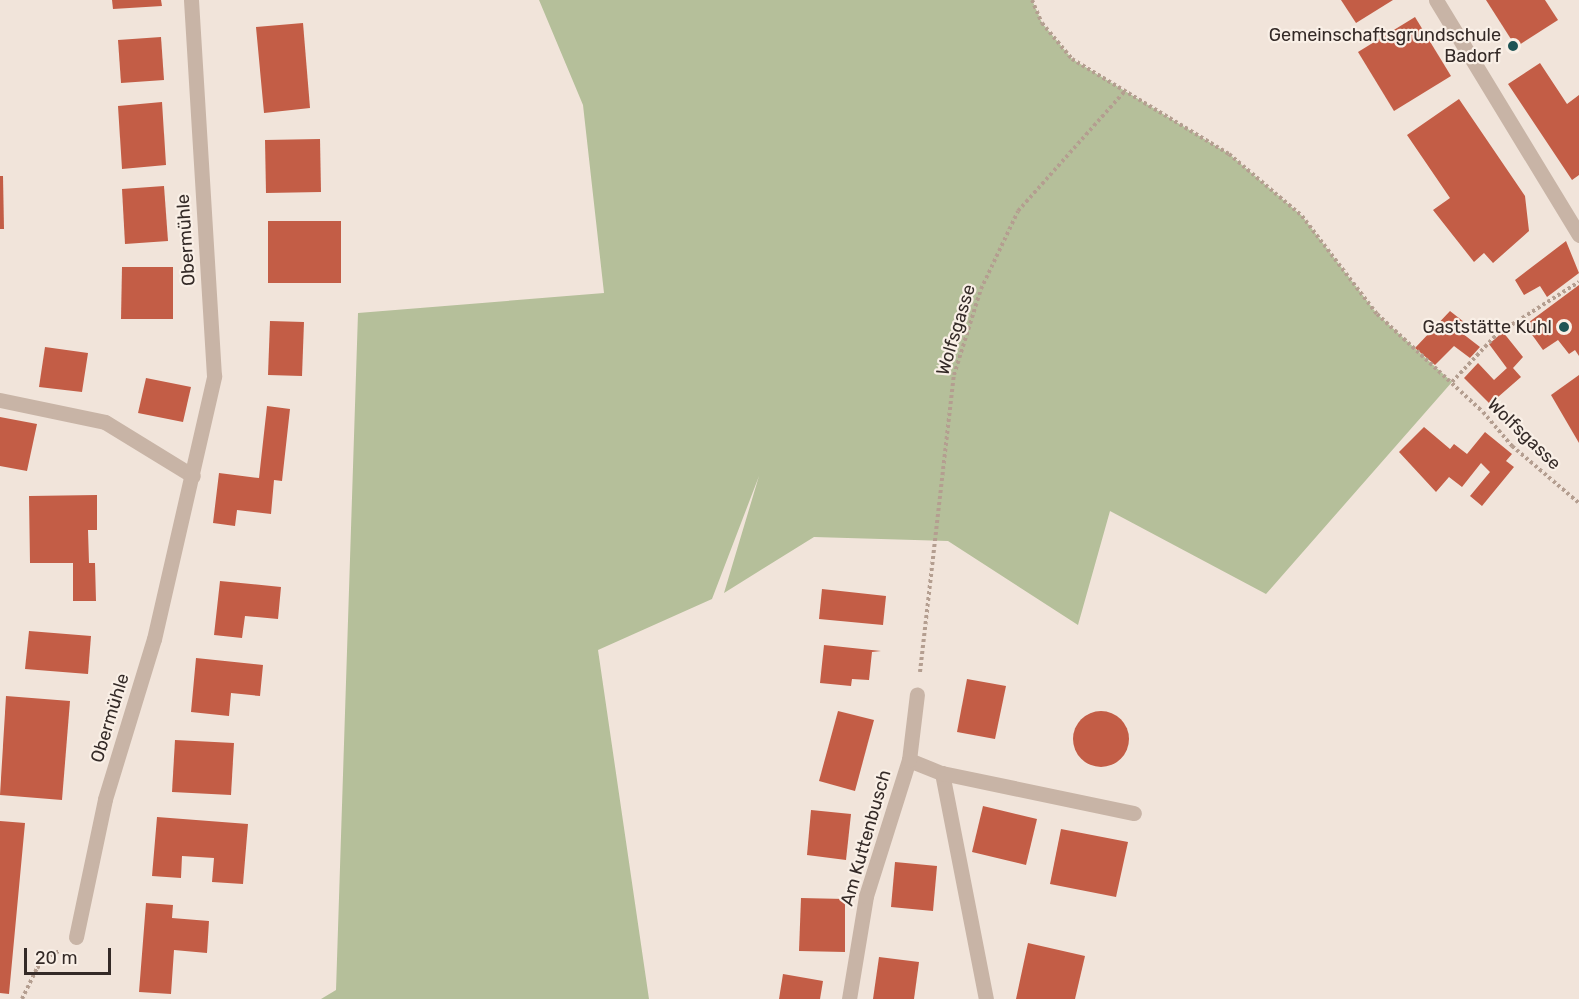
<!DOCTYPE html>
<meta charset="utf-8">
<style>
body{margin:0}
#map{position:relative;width:1579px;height:999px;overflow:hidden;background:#f1e4da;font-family:Rubik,sans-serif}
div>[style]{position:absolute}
.green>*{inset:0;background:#b5bf9a}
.building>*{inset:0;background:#c35d46}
.round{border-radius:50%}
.path>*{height:4px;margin-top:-2px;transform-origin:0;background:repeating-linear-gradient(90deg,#b49e90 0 3px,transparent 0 6px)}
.service>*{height:15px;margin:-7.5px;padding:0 7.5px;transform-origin:7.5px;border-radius:7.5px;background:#c8b4a6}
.minor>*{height:15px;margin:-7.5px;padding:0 7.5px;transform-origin:7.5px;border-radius:7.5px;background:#c8b4a6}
.dots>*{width:16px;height:16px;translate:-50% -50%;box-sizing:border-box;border:3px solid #f9efe6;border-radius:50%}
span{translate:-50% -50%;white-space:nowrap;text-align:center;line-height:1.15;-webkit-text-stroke:4.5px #f9efe6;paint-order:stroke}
.poi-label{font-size:18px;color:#342a27}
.right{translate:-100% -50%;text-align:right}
.street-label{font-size:18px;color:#342a27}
.scale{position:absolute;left:24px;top:948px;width:87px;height:27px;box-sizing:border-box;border:3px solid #342a27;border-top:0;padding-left:8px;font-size:18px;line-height:21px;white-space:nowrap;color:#342a27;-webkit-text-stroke:4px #f9efe6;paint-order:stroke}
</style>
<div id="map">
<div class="green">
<div style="clip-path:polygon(539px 0,1032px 0,1042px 23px,1072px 59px,1229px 154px,1302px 216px,1377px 314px,1452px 382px,1266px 594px,1110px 511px,1078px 625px,948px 541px,814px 537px,724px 593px,759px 476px,712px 599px,598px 650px,649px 999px,321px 999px,336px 990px,358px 313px,604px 293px,583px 105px)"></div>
</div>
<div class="building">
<div style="clip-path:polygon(112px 0,161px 0,162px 6px,113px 9px)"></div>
<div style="clip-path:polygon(1341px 0,1393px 0,1356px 23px)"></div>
<div style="clip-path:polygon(1486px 0,1545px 0,1558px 20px,1516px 47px)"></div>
<div style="clip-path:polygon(1415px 17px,1451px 76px,1394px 111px,1358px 52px)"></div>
<div style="clip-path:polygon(303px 23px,310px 108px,264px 113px,256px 27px)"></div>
<div style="clip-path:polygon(161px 37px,164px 80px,121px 83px,118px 40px)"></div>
<div style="clip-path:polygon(1540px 63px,1567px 104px,1579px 95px,1579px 175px,1572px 180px,1508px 84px)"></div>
<div style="clip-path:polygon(1459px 99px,1525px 196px,1529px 231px,1493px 263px,1484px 253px,1474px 262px,1433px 210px,1450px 198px,1407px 135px)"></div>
<div style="clip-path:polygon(162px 102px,166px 165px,122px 169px,118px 106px)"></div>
<div style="clip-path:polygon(320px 139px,321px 192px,266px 193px,265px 140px)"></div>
<div style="clip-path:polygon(0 176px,3px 176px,4px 229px,0 229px)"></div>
<div style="clip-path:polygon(164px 186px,168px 241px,125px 244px,122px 189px)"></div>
<div style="clip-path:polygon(268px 221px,341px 221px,341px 283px,268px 283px)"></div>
<div style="clip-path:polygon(1566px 241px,1579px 273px,1547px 297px,1540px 286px,1524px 295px,1515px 280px)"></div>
<div style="clip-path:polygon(122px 267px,173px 267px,173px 319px,121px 319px)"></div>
<div style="clip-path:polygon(1579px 285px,1579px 356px,1575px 350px,1569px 354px,1558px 340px,1543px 350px,1525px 325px)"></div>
<div style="clip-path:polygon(1450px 311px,1464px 322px,1458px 330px,1480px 347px,1470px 358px,1454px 346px,1435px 365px,1415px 348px)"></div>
<div style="clip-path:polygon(270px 321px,304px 322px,302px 376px,268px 375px)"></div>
<div style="clip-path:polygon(1503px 332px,1523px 357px,1513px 368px,1521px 377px,1490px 404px,1464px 378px,1478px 363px,1494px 380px,1507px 368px,1509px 371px,1489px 344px)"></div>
<div style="clip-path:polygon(45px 347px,88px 353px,82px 392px,39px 387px)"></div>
<div style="clip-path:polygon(1579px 375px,1579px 443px,1551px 395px)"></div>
<div style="clip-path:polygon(146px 378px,191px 387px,183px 422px,138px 413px)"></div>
<div style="clip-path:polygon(267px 406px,290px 409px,282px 481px,274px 480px,271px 514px,237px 510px,235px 526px,213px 523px,219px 473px,259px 478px)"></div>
<div style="clip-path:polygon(0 417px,37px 424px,27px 471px,0 466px)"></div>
<div style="clip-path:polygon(1424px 427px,1450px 449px,1454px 444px,1467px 454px,1485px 432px,1512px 454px,1506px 461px,1514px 467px,1482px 506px,1470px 496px,1490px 472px,1481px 463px,1462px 487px,1449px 477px,1436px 492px,1399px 452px)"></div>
<div style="clip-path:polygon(97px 495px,97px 530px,88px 530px,89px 563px,95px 563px,96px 601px,73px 601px,73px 563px,30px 563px,29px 496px)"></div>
<div style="clip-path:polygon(220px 581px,281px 587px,278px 619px,245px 616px,242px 638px,214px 635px)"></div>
<div style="clip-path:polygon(822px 589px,886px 596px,883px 625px,819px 619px)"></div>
<div style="clip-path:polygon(29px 631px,91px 636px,88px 674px,25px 669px)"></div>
<div style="clip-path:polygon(824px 645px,881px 651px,872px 652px,869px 680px,852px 679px,851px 686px,820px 683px)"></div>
<div style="clip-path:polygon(196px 658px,263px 665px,260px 696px,231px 693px,229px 716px,191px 712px)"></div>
<div style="clip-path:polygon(967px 679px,1006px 686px,995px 739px,957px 732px)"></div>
<div style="clip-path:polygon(6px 696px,70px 701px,62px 800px,0 795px)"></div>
<div style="clip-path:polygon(838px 711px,874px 720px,855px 791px,819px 781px)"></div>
<div class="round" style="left:1073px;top:711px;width:56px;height:56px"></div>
<div style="clip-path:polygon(175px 740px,234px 743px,231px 795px,172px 792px)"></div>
<div style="clip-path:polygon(983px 806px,1037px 819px,1026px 865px,972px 852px)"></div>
<div style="clip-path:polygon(811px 810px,851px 814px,846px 860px,807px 855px)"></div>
<div style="clip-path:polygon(157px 817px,248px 824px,243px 884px,212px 882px,214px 858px,182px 856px,181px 878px,152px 876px)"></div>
<div style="clip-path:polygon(0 821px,25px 823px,9px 994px,0 993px)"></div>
<div style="clip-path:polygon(1061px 829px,1128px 842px,1116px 897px,1050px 884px)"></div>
<div style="clip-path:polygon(895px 862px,937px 866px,933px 911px,891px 907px)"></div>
<div style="clip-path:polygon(801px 898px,845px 899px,845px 952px,799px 951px)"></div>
<div style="clip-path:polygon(146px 903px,173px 905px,172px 918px,209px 921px,207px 953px,174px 950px,171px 994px,139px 992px)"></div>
<div style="clip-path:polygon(1028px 943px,1085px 956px,1075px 999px,1016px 999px)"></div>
<div style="clip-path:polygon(879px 957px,919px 962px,914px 999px,873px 999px)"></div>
<div style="clip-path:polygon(783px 974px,823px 981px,820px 999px,779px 999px)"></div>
</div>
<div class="path">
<div style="left:1032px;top:0;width:25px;rotate:67deg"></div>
<div style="left:1042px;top:23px;width:47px;rotate:50.2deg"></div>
<div style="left:1072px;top:59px;width:184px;rotate:31.2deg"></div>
<div style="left:1229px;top:154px;width:96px;rotate:40.3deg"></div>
<div style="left:1302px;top:216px;width:123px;rotate:52.6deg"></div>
<div style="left:1377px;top:314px;width:144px;rotate:42.8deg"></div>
<div style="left:1483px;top:412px;width:45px;rotate:49.5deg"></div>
<div style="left:1512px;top:446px;width:88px;rotate:40.4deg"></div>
<div style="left:1452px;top:382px;width:66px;rotate:-46.8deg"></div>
<div style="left:1497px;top:334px;width:97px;rotate:-32.4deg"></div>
<div style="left:920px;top:672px;width:299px;rotate:-83.5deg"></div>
<div style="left:954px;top:375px;width:90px;rotate:-72.6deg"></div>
<div style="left:981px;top:289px;width:86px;rotate:-64.6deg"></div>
<div style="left:1018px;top:211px;width:159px;rotate:-48.3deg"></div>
<div style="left:22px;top:999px;width:34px;rotate:-64deg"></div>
<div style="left:37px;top:968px;width:28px;rotate:-38deg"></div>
</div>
<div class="service">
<div style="left:942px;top:773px;width:230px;rotate:79deg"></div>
</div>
<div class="minor">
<div style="left:1436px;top:0;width:275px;rotate:58.7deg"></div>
<div style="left:0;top:400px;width:107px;rotate:11.8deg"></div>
<div style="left:105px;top:422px;width:103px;rotate:31.5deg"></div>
<div style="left:909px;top:760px;width:35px;rotate:22deg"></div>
<div style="left:942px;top:773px;width:196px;rotate:11.8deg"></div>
<div style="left:76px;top:937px;width:141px;rotate:-78.1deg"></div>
<div style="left:105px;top:799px;width:167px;rotate:-73deg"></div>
<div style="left:154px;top:639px;width:270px;rotate:-77.1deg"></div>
<div style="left:214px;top:376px;width:377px;rotate:-93.5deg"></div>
<div style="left:849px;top:999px;width:104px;rotate:-80.6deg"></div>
<div style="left:866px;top:896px;width:143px;rotate:-72.5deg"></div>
<div style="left:909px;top:760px;width:66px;rotate:-83.1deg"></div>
</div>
<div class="dots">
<div style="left:1513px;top:46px;background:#1e5455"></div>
<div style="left:1564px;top:327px;background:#1e5455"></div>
</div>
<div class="poi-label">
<span class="right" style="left:1501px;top:46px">Gemeinschaftsgrundschule<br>Badorf</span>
<span class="right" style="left:1552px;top:327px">Gaststätte Kuhl</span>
</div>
<div class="street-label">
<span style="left:186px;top:240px;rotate:-94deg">Obermühle</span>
<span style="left:956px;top:330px;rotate:-73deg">Wolfsgasse</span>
<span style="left:1524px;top:434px;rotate:44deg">Wolfsgasse</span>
<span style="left:110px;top:718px;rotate:-73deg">Obermühle</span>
<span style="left:866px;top:838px;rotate:-74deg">Am Kuttenbusch</span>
</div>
<div class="scale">20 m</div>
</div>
